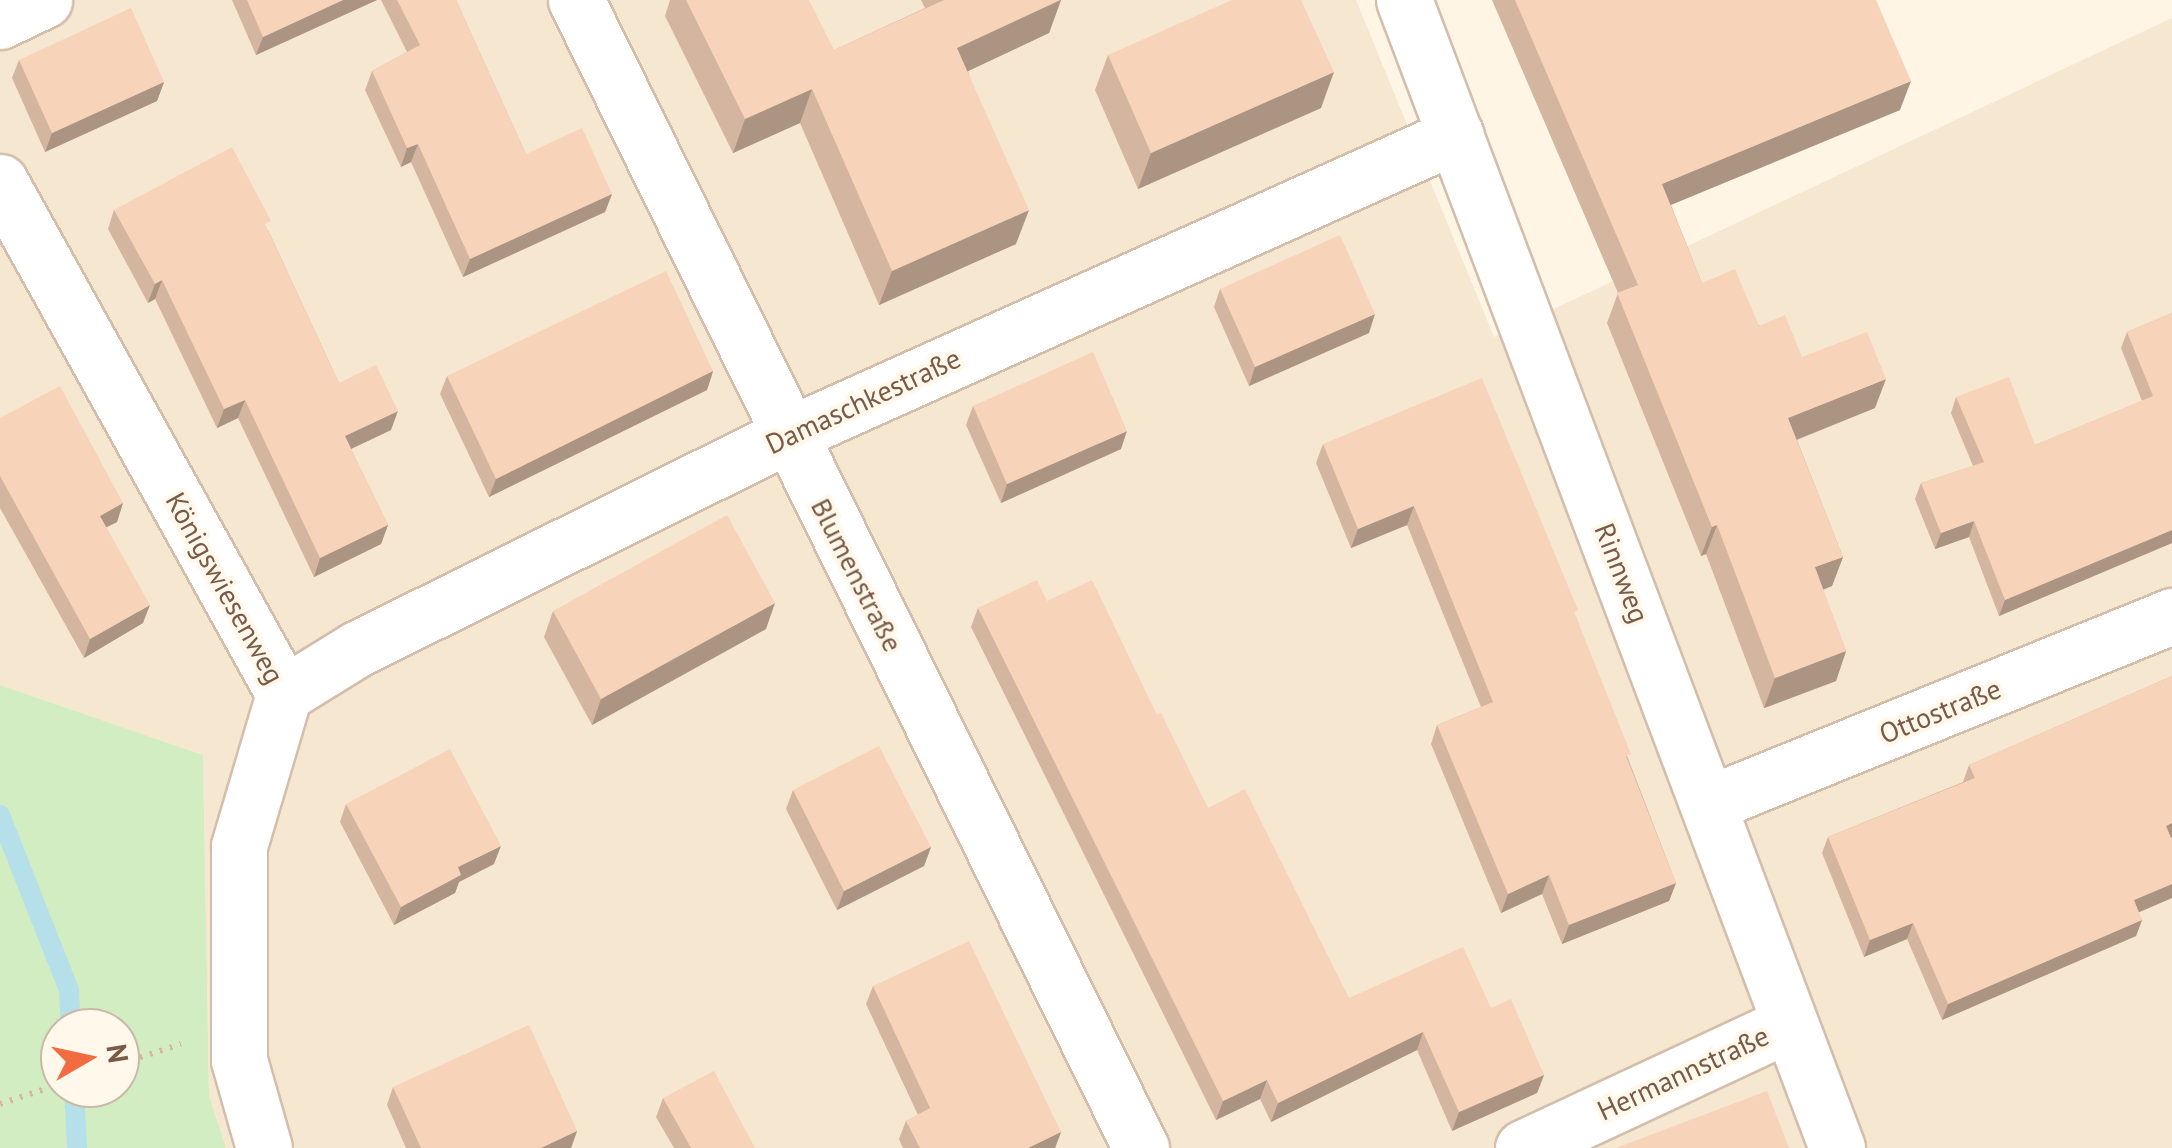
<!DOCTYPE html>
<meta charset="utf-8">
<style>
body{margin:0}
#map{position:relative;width:2172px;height:1148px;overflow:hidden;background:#fef5e4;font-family:"PT Sans",sans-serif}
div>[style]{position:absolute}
.residential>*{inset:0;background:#f6e7d1}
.green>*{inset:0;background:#d1edc1}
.stream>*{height:20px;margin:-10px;padding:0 10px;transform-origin:10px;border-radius:10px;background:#b6e0e9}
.path>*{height:6px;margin-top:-3px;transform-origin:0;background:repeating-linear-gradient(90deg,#dbb69c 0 2.5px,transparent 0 10.5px)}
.roads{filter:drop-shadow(2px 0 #d3beab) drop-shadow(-2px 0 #d3beab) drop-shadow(0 2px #d3beab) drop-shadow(0 -2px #d3beab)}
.minor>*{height:55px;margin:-27.5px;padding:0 27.5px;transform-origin:27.5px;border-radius:27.5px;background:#fff}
.wall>*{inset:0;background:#d4b59f}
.shaded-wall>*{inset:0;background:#ac9482}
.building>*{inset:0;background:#f6d3b9}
span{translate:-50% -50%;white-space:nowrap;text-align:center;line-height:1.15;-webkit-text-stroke:8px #fff8eb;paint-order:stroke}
.street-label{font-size:28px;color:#795a47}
.north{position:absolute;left:40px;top:1008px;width:100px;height:100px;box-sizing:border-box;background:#fff8eb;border:2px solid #c9b9a9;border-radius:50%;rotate:81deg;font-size:28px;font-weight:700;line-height:40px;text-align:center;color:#795a47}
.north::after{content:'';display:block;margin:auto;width:35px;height:45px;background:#f16d3f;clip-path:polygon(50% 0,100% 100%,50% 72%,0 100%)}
</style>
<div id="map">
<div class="residential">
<div style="clip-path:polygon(0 0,1356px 0,1494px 337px,2172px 18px,2172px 1148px,226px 1148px,209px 1095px,203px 755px,0 685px)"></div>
</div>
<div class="green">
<div style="clip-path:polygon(evenodd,0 685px,203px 755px,209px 1095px,226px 1148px,0 1148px,0 685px,60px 1028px,120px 1028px,120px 1088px,60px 1088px,60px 1028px)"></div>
</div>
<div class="stream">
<div style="left:0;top:815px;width:188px;rotate:68.5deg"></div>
<div style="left:69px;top:990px;width:38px;rotate:87deg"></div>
<div style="left:74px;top:1088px;width:60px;rotate:87.1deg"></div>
</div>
<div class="path">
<div style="left:120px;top:1064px;width:64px;rotate:-18.2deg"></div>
<div style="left:0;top:1104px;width:63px;rotate:-18.4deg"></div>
</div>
<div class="roads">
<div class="minor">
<div style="left:576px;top:0;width:1280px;rotate:63.8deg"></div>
<div style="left:1404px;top:0;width:1227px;rotate:69.33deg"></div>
<div style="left:0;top:21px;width:49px;rotate:-25.5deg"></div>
<div style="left:0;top:182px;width:585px;rotate:60.98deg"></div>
<div style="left:284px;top:694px;width:159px;rotate:106.5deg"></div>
<div style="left:239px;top:846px;width:214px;rotate:90deg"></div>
<div style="left:239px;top:1060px;width:91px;rotate:74.1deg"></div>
<div style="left:284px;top:694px;width:86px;rotate:-31.7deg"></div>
<div style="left:357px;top:649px;width:481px;rotate:-26.4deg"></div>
<div style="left:788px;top:435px;width:732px;rotate:-24.18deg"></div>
<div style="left:1708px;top:804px;width:501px;rotate:-22.06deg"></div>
<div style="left:1523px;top:1148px;width:293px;rotate:-25deg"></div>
</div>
</div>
<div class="wall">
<div style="clip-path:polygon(232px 0,377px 0,256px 55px)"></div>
<div style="clip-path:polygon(381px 0,456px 0,526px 154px,612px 194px,605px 212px,463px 277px,411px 162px,401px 167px,365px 90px,372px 71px,407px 52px)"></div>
<div style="clip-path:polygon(670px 0,686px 0,834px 50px,925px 8px,921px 0,1061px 0,1049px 33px,968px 71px,1016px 244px,879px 305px,800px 123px,733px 153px,665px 16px)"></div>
<div style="clip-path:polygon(1492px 0,1876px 0,1900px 110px,1671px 205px,1702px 283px,1802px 357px,1875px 408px,1797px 440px,1843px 557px,1832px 586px,1823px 590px,1846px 651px,1836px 681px,1764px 708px,1706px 554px,1701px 556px,1607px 323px,1618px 293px)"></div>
<div style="clip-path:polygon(1108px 55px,1321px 108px,1138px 189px,1095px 90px)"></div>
<div style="clip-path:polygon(19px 60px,164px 82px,157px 101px,45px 152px,12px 78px)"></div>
<div style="clip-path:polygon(114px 210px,268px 230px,339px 383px,391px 430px,351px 449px,388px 525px,381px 544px,314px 577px,238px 418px,217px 428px,155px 299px,148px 303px,108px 229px)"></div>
<div style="clip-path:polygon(1220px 289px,1369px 333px,1249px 386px,1214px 307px)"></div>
<div style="clip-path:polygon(2172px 313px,2172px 543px,1999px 616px,1969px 537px,1935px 549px,1915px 499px,1921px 483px,1973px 466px,1951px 413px,1956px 397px,2035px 445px,2142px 401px,2121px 348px,2127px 332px)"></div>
<div style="clip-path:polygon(713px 371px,707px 390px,489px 497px,440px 394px,447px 376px)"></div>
<div style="clip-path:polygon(973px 406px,1121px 449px,1001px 503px,966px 425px)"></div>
<div style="clip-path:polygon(0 418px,123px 503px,117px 522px,106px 527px,143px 623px,84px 658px,0 508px)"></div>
<div style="clip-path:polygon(1323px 444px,1576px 617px,1629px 761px,1676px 883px,1669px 901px,1562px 944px,1542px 894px,1501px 913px,1431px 744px,1437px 725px,1481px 707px,1407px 525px,1351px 548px,1316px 463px)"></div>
<div style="clip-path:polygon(1047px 601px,1157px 715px,1208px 808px,1349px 998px,1491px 1008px,1544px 1075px,1537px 1093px,1452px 1131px,1417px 1050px,1271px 1122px,1260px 1099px,1216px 1120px,971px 627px,978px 608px)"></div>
<div style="clip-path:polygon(553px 611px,766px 629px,592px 725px,544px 637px)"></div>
<div style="clip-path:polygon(2172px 676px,2172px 837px,2171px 838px,2172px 898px,2138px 912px,2142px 920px,2136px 936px,1942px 1020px,1907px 939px,1864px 957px,1822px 853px,1828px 837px,1963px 782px,1969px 765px)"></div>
<div style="clip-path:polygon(793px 790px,931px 847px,924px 866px,837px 910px,786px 809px)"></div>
<div style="clip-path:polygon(346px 804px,494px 864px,459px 882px,455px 893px,394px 925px,340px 822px)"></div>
<div style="clip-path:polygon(873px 986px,1061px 1132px,1055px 1148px,903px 1148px,899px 1139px,906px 1121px,918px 1115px,866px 1004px)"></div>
<div style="clip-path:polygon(393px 1087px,577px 1131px,571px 1148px,406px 1148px,387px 1105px)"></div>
<div style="clip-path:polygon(663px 1098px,755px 1148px,674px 1148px,656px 1117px)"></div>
</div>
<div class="shaded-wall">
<div style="clip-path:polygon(343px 0,377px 0,256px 55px,263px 37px)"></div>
<div style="clip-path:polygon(1061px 0,1049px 33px,945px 82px,957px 48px)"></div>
<div style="clip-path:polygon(1334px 72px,1321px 108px,1138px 189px,1151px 153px)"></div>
<div style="clip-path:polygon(1911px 81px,1900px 110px,1651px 213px,1662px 184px)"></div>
<div style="clip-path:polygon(164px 82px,157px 101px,45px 152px,52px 133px)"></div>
<div style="clip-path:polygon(812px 89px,800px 123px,733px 153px,745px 119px)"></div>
<div style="clip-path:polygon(418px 144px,411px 162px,401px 167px,407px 148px)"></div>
<div style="clip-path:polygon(612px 194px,605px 212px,463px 277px,470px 259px)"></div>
<div style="clip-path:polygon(1029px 210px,1016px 244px,879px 305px,892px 271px)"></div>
<div style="clip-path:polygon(162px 280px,155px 299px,148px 303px,155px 284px)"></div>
<div style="clip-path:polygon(1375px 314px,1369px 333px,1249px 386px,1255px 367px)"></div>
<div style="clip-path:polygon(713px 371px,707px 390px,489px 497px,496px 479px)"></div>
<div style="clip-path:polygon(1886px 379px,1875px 408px,1778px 447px,1788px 418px)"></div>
<div style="clip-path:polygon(245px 400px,238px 418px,217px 428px,224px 409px)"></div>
<div style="clip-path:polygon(398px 411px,391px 430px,338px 455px,345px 436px)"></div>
<div style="clip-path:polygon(1127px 431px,1121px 449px,1001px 503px,1007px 484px)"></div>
<div style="clip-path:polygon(123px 503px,117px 522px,93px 534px,100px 516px)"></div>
<div style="clip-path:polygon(1414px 506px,1407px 525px,1351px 548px,1358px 529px)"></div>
<div style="clip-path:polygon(1974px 521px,1969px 537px,1935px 549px,1941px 533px)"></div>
<div style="clip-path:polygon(388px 525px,381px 544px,314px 577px,320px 558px)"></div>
<div style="clip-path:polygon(1717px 525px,1706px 554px,1701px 556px,1712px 527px)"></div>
<div style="clip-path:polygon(2172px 530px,2172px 543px,1999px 616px,2005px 600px)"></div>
<div style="clip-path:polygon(1843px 557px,1832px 586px,1804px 597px,1815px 567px)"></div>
<div style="clip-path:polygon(775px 603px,766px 629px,592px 725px,601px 699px)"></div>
<div style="clip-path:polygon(150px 605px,143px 623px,84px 658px,90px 639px)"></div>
<div style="clip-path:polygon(1846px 651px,1836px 681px,1764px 708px,1775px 678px)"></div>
<div style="clip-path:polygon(2172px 823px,2172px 837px,2160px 842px,2166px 826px)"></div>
<div style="clip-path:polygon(501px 846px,494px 864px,459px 882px,455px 893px,394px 925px,401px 907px,458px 867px)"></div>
<div style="clip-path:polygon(931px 847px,924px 866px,837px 910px,844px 891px)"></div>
<div style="clip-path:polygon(1549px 875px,1542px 894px,1501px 913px,1508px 894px)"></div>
<div style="clip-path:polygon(1676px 883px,1669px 901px,1562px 944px,1569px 925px)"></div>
<div style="clip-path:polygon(2172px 884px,2172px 898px,2128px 917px,2134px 900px)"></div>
<div style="clip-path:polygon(2142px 920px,2136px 936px,1942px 1020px,1948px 1004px)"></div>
<div style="clip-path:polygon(1913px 923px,1907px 939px,1864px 957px,1870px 940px)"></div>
<div style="clip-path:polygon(1423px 1032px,1417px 1050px,1271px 1122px,1278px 1103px)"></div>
<div style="clip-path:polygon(1544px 1075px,1537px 1093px,1452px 1131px,1459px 1112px)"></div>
<div style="clip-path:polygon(1267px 1080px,1260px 1099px,1216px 1120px,1223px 1101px)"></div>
<div style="clip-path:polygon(577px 1131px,571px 1148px,541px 1148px)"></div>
<div style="clip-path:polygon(1061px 1132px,1055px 1148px,1028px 1148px)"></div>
</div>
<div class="building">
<div style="clip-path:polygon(247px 0,343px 0,263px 37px)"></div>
<div style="clip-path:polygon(397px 0,456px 0,526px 154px,582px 128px,612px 194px,470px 259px,418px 144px,407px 148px,372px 71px,420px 45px)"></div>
<div style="clip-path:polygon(686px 0,809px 0,834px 50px,944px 0,1060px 0,957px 48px,1029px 210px,892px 271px,812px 89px,745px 119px)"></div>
<div style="clip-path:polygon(1232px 0,1301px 0,1334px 72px,1151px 153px,1108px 55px)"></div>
<div style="clip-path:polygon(1515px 0,1876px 0,1911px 81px,1662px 184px,1702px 283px,1735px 269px,1759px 326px,1785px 315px,1802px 357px,1867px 332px,1886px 379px,1788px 418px,1843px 557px,1815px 567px,1846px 651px,1775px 678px,1717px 525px,1712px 527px,1617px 293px,1638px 285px)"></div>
<div style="clip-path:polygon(131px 8px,164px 82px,52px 133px,19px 60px)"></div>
<div style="clip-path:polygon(232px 147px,271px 221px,265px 224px,339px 383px,376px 365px,398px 411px,345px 436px,388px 525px,320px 558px,245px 400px,224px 409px,162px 280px,155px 284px,114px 210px)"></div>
<div style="clip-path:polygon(1340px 235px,1375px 314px,1255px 367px,1220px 289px)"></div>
<div style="clip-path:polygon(666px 271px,713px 371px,496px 479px,447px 376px)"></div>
<div style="clip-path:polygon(2172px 313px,2172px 530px,2005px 600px,1974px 521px,1941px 533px,1921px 483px,1984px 462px,1956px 397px,2009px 377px,2035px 445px,2153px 396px,2127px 332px)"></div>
<div style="clip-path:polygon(1093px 352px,1127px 431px,1007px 484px,973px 406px)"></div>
<div style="clip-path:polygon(1482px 378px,1578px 610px,1574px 612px,1631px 754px,1626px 756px,1676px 883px,1569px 925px,1549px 875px,1508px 894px,1437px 725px,1493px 702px,1414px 506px,1358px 529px,1323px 444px)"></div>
<div style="clip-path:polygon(60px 386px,123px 503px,100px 516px,150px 605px,90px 639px,0 476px,0 418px)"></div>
<div style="clip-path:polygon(727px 515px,775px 603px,601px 699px,553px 611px)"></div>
<div style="clip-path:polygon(1037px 580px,1047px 601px,1092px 580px,1157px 715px,1161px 713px,1208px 808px,1245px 789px,1349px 998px,1463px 947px,1491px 1008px,1511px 999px,1544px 1075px,1459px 1112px,1423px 1032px,1278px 1103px,1267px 1080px,1223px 1101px,978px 608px)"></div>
<div style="clip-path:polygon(2172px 676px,2172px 823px,2166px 826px,2172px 840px,2172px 884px,2134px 900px,2142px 920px,1948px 1004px,1913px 923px,1870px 940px,1828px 837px,1975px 778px,1969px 765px)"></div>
<div style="clip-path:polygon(879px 746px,931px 847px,844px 891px,793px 790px)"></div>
<div style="clip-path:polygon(450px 749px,501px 846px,458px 867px,461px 875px,401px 907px,346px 804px)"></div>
<div style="clip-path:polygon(969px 941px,1061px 1132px,1028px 1148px,920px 1148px,906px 1121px,930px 1108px,873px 986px)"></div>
<div style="clip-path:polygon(529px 1025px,577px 1131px,541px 1148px,421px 1148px,393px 1087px)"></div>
<div style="clip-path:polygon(714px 1071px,755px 1148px,691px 1148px,663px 1098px)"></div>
<div style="clip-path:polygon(1767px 1091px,1789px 1148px,1616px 1148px)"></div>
</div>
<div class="street-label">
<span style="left:863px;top:401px;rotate:-25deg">Damaschkestraße</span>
<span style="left:1622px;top:573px;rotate:69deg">Rinnweg</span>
<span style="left:857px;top:575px;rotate:63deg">Blumenstraße</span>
<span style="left:225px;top:588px;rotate:61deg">Königswiesenweg</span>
<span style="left:1940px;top:711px;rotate:-22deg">Ottostraße</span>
<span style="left:1683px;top:1073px;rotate:-25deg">Hermannstraße</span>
</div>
<div class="north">N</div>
</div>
